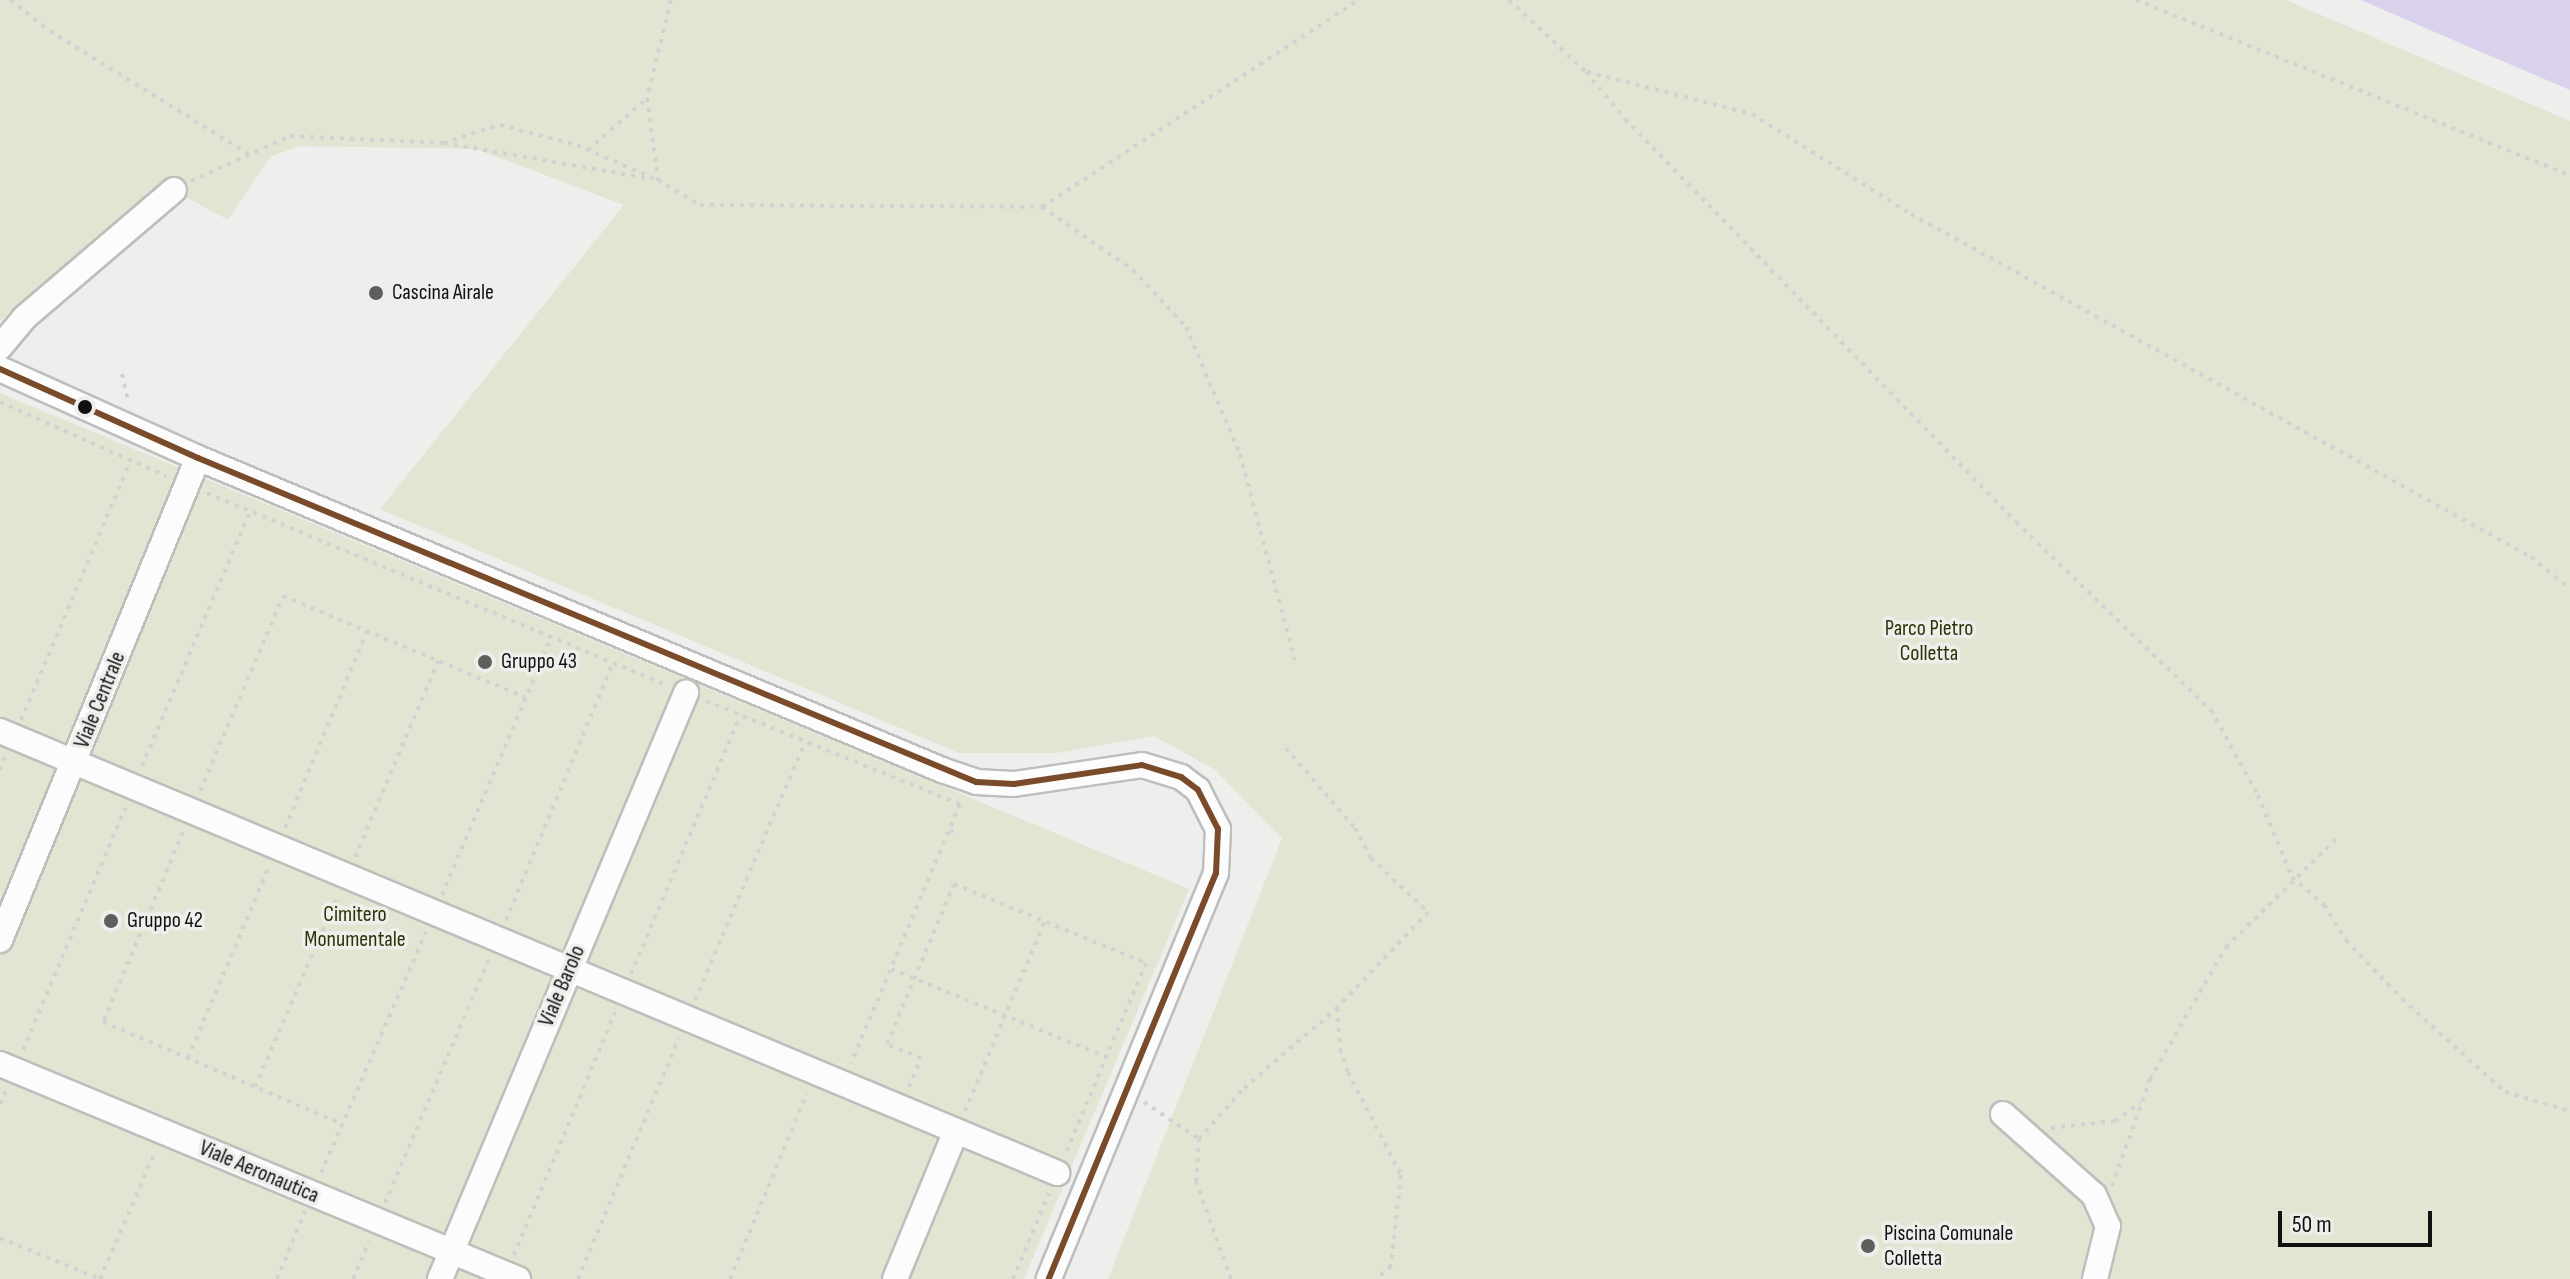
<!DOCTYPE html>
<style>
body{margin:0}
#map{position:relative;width:2570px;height:1279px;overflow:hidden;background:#eeeeed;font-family:"Sofia Sans Condensed",sans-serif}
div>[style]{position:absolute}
.green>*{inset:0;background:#e1e6d2}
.water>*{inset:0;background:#dad1ec}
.path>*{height:4px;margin-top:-2px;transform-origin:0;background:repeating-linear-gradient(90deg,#d2d2d2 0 4px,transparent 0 10px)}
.roads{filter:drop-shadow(2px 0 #bebebd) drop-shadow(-2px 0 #bebebd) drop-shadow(0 2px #bebebd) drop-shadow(0 -2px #bebebd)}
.minor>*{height:24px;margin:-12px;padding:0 12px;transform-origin:12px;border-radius:12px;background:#fcfcfc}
.bus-1>*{height:6px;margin:-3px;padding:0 3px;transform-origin:3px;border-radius:3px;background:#7a4b2a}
.dots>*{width:22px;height:22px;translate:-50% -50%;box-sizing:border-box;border:4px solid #eeefec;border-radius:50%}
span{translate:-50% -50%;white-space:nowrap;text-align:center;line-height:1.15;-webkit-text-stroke:7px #eeefec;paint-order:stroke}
.poi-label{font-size:22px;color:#111110}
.left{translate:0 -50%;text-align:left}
.park-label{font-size:22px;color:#2b3404}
.street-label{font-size:22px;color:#111110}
.scale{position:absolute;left:2278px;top:1211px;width:154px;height:36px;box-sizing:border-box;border:4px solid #111110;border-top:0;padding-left:10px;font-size:24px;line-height:28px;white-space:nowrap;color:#111110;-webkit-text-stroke:6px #eeefec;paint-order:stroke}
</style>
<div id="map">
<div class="green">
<div style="clip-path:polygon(0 0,2286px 0,2570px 121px,2570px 1279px,1108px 1279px,1282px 838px,1214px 769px,1154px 736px,1057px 753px,959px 753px,380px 509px,624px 205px,476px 149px,299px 146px,270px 157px,228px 220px,162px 184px,0 321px)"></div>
<div style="clip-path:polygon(0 393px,1189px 889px,1024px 1279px,0 1279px)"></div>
</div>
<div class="water">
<div style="clip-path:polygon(2361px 0,2570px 0,2570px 90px,2446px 37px)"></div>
</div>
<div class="path">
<div style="left:10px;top:0;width:51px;rotate:37.8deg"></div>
<div style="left:50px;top:31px;width:233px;rotate:31.8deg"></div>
<div style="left:671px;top:0;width:101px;rotate:103.8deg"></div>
<div style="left:647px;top:98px;width:83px;rotate:82.4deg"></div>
<div style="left:658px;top:180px;width:49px;rotate:30.8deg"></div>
<div style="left:700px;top:205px;width:342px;rotate:0.3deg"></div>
<div style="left:1042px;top:207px;width:378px;rotate:-33.2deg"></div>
<div style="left:1509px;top:0;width:105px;rotate:43.1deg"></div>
<div style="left:1586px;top:72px;width:61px;rotate:50.3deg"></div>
<div style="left:1625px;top:119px;width:562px;rotate:45.87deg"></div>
<div style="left:2016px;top:522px;width:271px;rotate:44deg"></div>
<div style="left:2211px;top:710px;width:97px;rotate:61.1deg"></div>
<div style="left:2258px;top:795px;width:89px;rotate:67.5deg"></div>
<div style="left:2292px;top:877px;width:43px;rotate:41.2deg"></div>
<div style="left:2324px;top:905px;width:41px;rotate:57.8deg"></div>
<div style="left:2346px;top:940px;width:81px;rotate:46.5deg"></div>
<div style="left:2402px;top:999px;width:139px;rotate:42.1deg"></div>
<div style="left:2505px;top:1092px;width:68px;rotate:16.3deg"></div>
<div style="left:2136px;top:0;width:468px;rotate:22deg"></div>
<div style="left:1587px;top:72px;width:170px;rotate:14.3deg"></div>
<div style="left:1752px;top:114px;width:188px;rotate:32.2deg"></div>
<div style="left:1911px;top:214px;width:709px;rotate:28.95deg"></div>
<div style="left:2531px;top:557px;width:50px;rotate:39.4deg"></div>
<div style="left:444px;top:143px;width:211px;rotate:9.8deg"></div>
<div style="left:588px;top:150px;width:77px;rotate:-41.3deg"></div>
<div style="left:191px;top:181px;width:109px;rotate:-24.4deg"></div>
<div style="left:290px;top:136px;width:153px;rotate:2.6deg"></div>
<div style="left:443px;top:143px;width:60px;rotate:-17.5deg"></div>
<div style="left:500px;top:125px;width:80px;rotate:14.6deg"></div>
<div style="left:577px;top:145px;width:88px;rotate:23.4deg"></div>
<div style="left:1042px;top:207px;width:111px;rotate:34.7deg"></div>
<div style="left:1133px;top:270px;width:78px;rotate:47.1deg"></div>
<div style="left:1186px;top:327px;width:138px;rotate:67deg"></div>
<div style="left:1240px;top:454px;width:213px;rotate:75.1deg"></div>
<div style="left:122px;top:374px;width:28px;rotate:77deg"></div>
<div style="left:0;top:402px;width:182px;rotate:24deg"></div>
<div style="left:207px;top:493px;width:500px;rotate:22.7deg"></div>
<div style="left:706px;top:701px;width:274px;rotate:22.1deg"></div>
<div style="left:960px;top:804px;width:281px;rotate:112.8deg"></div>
<div style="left:21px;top:720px;width:282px;rotate:-67.1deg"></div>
<div style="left:1286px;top:748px;width:106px;rotate:49.2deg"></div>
<div style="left:1355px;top:828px;width:34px;rotate:62deg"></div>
<div style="left:1371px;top:858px;width:79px;rotate:43.5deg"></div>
<div style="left:1428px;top:912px;width:132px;rotate:133.5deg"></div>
<div style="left:1337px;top:1008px;width:41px;rotate:85.8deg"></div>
<div style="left:1340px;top:1049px;width:24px;rotate:71deg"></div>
<div style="left:1348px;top:1072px;width:116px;rotate:62.8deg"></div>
<div style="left:1401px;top:1175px;width:92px;rotate:96.3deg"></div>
<div style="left:1391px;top:1266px;width:20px;rotate:139deg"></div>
<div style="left:142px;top:766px;width:277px;rotate:-67deg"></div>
<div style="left:0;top:770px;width:14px;rotate:-69deg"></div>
<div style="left:200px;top:791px;width:212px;rotate:-66.9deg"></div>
<div style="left:283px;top:596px;width:262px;rotate:22.7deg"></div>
<div style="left:285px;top:828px;width:213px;rotate:-67.4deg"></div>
<div style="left:950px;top:830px;width:9px;rotate:27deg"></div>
<div style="left:183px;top:832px;width:206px;rotate:112.8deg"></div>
<div style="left:103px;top:1022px;width:260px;rotate:23.1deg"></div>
<div style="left:355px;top:857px;width:213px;rotate:-67deg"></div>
<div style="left:442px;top:895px;width:279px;rotate:-67deg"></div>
<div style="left:506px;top:920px;width:278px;rotate:-67.4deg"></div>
<div style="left:891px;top:969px;width:233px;rotate:22.2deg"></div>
<div style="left:631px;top:974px;width:280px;rotate:-67.1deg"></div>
<div style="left:695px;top:1000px;width:280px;rotate:-66.9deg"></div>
<div style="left:23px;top:1050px;width:263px;rotate:-67.1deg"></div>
<div style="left:188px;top:1058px;width:208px;rotate:-67.1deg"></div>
<div style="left:255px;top:1087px;width:209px;rotate:-66.6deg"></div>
<div style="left:909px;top:1087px;width:31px;rotate:-68deg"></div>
<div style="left:921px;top:1058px;width:37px;rotate:-158deg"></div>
<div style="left:887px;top:1044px;width:173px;rotate:-67.3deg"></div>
<div style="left:954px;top:884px;width:208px;rotate:22.4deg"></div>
<div style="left:1146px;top:963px;width:208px;rotate:112.9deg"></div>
<div style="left:1144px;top:1102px;width:66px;rotate:33.9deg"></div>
<div style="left:0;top:1104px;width:17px;rotate:-66deg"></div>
<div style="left:965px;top:1111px;width:206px;rotate:-67.2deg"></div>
<div style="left:2051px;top:1128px;width:64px;rotate:-6.2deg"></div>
<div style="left:2115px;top:1121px;width:31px;rotate:-36deg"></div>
<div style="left:321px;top:1173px;width:263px;rotate:-66.5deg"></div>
<div style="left:2112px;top:1186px;width:114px;rotate:-70.4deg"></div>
<div style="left:2150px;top:1079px;width:152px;rotate:-60.1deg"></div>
<div style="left:2226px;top:947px;width:160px;rotate:-44.5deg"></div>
<div style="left:385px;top:1203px;width:267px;rotate:-66.9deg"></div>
<div style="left:0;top:1238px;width:108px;rotate:22.3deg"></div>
<div style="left:100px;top:1279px;width:138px;rotate:-66.6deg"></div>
<div style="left:514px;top:1255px;width:263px;rotate:-67.4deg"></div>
<div style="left:277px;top:1279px;width:74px;rotate:-67.6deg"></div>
<div style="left:353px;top:1279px;width:41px;rotate:-67.2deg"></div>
<div style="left:578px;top:1279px;width:261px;rotate:-67.3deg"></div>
<div style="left:730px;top:1279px;width:201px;rotate:-67.5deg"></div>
<div style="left:1013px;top:1279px;width:93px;rotate:-67.3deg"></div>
<div style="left:1231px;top:1279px;width:103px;rotate:-109.8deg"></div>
<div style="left:1196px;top:1182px;width:43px;rotate:-86deg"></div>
<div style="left:1199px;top:1139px;width:68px;rotate:-48.6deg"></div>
<div style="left:1244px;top:1088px;width:123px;rotate:-40.7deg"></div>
</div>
<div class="roads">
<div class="minor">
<div style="left:0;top:347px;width:38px;rotate:-50deg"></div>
<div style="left:24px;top:318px;width:197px;rotate:-40.5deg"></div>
<div style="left:0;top:369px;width:217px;rotate:24.2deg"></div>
<div style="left:198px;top:458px;width:807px;rotate:22.75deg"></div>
<div style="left:942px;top:770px;width:36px;rotate:19deg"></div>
<div style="left:976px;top:782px;width:38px;rotate:3deg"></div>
<div style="left:1014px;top:784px;width:129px;rotate:-8.4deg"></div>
<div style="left:1142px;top:765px;width:41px;rotate:17.1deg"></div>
<div style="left:1181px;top:777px;width:21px;rotate:37deg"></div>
<div style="left:1198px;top:790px;width:44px;rotate:62.9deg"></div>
<div style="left:1218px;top:829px;width:44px;rotate:92.6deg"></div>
<div style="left:1216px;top:873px;width:439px;rotate:112.4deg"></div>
<div style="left:0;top:731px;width:1146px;rotate:22.69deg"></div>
<div style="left:0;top:940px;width:521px;rotate:-67.67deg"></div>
<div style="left:0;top:1064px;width:561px;rotate:22.54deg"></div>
<div style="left:2003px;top:1114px;width:122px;rotate:41.7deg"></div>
<div style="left:2094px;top:1195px;width:34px;rotate:66deg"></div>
<div style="left:2108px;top:1226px;width:55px;rotate:103.8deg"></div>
<div style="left:440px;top:1279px;width:636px;rotate:-67.23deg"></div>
<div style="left:895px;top:1279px;width:160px;rotate:-67.6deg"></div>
</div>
</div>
<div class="bus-1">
<div style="left:0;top:369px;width:217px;rotate:24.2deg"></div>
<div style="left:198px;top:458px;width:843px;rotate:22.61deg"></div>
<div style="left:976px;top:782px;width:38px;rotate:3deg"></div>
<div style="left:1014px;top:784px;width:129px;rotate:-8.4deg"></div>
<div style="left:1142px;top:765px;width:41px;rotate:17.1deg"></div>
<div style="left:1181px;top:777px;width:21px;rotate:37deg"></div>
<div style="left:1198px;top:790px;width:44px;rotate:62.9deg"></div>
<div style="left:1218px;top:829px;width:44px;rotate:92.6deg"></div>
<div style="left:1216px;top:873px;width:439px;rotate:112.4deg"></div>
</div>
<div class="dots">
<div style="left:376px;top:293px;background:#5e5e5d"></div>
<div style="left:85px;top:407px;background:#111110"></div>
<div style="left:485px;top:662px;background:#5e5e5d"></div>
<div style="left:111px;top:921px;background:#5e5e5d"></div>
<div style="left:1868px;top:1246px;background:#5e5e5d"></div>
</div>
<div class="poi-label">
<span class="left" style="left:392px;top:293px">Cascina Airale</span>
<span class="left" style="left:501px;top:662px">Gruppo 43</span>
<span class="left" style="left:127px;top:921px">Gruppo 42</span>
<span class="left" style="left:1884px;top:1246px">Piscina Comunale<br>Colletta</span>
</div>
<div class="park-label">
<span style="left:1929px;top:641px">Parco Pietro<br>Colletta</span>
<span style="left:355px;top:927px">Cimitero<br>Monumentale</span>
</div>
<div class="street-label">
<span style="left:100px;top:700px;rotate:-68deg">Viale Centrale</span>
<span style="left:562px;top:986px;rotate:-67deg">Viale Barolo</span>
<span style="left:259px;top:1172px;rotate:23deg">Viale Aeronautica</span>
</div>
<div class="scale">50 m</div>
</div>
